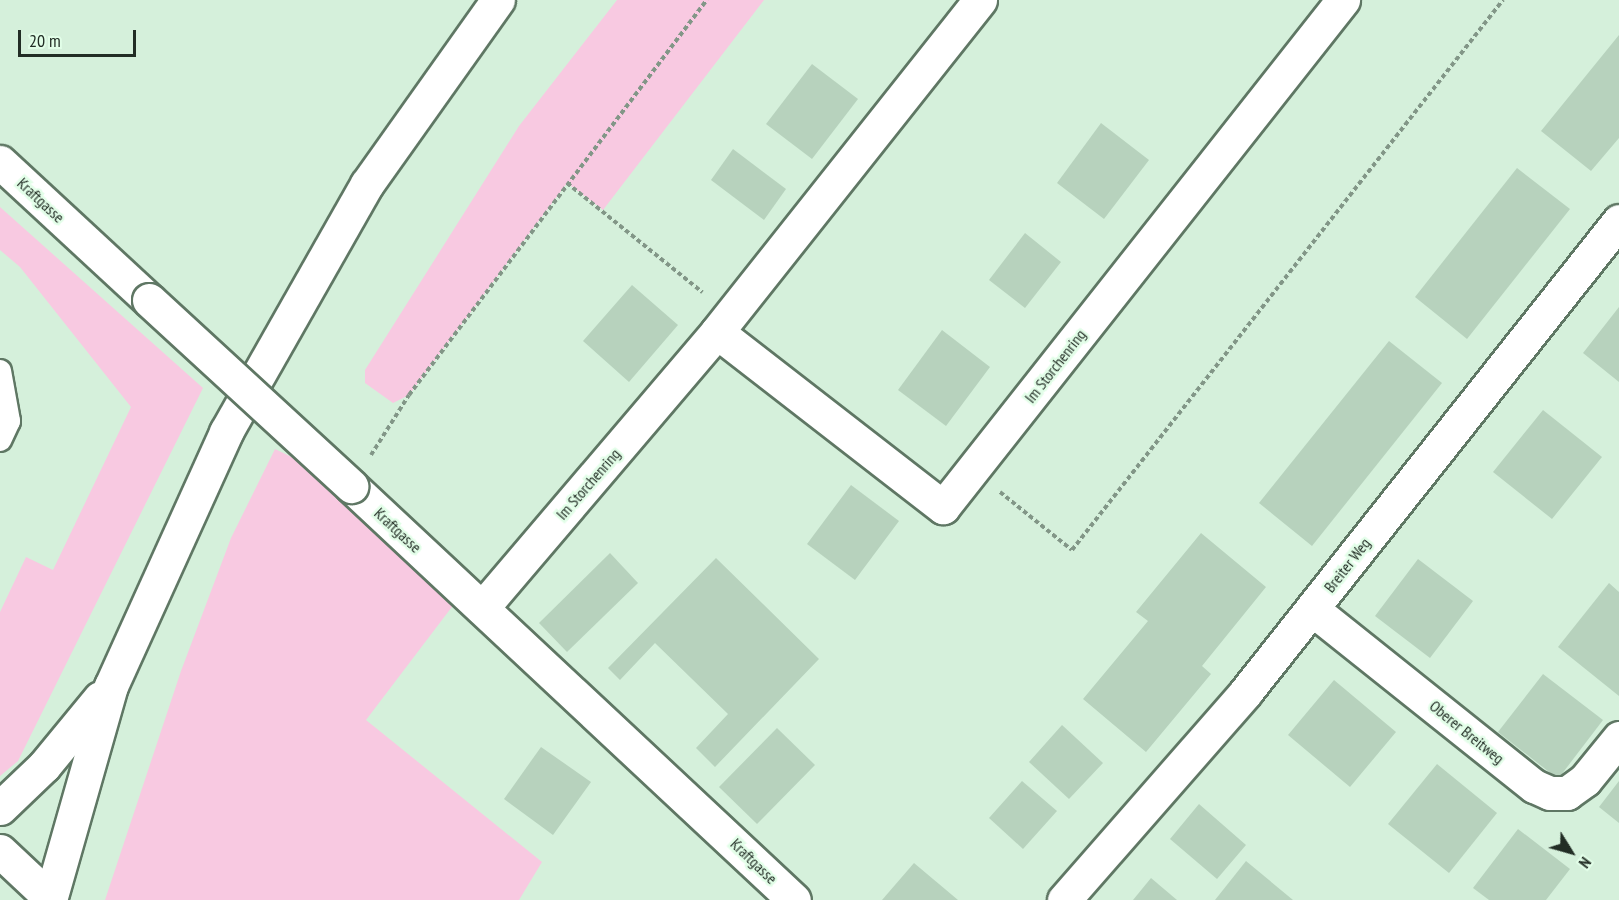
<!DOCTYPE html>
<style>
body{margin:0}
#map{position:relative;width:1619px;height:900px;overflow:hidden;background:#d5f0db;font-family:"PT Sans Narrow",sans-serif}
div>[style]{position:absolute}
.green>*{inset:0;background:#f8c9e1}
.building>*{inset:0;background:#b7d2bd}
.path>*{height:4px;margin-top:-2px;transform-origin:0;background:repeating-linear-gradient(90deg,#829687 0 4.5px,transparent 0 7.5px)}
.roads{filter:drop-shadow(2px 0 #5f7764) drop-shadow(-2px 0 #5f7764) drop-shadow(0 2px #5f7764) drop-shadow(0 -2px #5f7764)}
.lane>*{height:22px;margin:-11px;padding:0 11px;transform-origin:11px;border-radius:11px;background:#fff}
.street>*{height:33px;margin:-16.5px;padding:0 16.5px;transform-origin:16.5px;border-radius:16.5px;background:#fff}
.secondary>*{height:33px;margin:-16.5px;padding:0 16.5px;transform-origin:16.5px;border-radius:16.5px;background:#fff}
.bridges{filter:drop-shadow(2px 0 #5f7764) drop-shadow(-2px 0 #5f7764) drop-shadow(0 2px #5f7764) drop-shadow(0 -2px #5f7764)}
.street-bridge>*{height:33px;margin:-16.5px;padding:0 16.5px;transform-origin:16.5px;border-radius:16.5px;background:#fff}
span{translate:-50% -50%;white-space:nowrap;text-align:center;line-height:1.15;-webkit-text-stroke:5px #e2fee8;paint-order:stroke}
.street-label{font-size:16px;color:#222d25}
.north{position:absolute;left:1541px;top:822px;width:60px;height:60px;-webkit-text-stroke:4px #e2fee8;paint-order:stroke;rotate:127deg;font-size:16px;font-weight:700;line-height:24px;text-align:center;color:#222d25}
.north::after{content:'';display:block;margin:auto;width:21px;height:27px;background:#222d25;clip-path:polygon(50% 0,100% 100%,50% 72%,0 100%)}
.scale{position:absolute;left:18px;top:30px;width:118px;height:27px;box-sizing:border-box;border:3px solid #222d25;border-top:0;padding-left:8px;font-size:18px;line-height:21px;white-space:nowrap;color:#222d25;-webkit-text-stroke:4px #e2fee8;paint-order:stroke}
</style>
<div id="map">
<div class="green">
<div style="clip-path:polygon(617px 0,764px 0,603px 210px,567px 183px,409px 395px,393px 403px,365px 383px,365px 370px,519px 126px)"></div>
<div style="clip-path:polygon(0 207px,203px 388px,18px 761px,0 776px,0 612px,26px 557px,53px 570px,131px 407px,20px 267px,0 250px)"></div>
<div style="clip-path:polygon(275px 449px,351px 486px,464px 591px,366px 720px,542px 862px,519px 900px,105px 900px,181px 671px,231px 538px)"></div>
</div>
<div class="building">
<div style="clip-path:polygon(1619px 35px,1619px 138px,1591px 171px,1541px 131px)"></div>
<div style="clip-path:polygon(812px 64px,858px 99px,812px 159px,766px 124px)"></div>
<div style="clip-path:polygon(1101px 123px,1149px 160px,1104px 219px,1057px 183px)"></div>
<div style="clip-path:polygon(733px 149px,786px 189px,764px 220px,711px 180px)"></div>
<div style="clip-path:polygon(1517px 168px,1570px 209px,1467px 339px,1415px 297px)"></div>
<div style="clip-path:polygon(1025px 233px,1061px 262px,1025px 308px,989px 280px)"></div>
<div style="clip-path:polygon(632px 285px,678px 325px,629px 382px,583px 341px)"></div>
<div style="clip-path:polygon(1619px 307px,1619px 382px,1583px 353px)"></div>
<div style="clip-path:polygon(942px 330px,990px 367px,946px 426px,898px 390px)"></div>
<div style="clip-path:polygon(1389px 341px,1442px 383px,1312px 546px,1259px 503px)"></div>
<div style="clip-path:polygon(1543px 410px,1602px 457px,1552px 519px,1493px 472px)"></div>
<div style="clip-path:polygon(851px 485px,899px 521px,855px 580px,807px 544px)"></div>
<div style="clip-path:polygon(1201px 533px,1266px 587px,1202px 666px,1211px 674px,1146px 752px,1083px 699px,1148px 621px,1136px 612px)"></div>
<div style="clip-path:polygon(610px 553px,638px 583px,567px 652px,539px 623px)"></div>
<div style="clip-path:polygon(716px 558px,819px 659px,715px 767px,696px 748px,728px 714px,655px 643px,620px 680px,608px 668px)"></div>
<div style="clip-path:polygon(1418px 559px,1473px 601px,1430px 658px,1375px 616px)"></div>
<div style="clip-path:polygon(1609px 583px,1619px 592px,1619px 696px,1558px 647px)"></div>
<div style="clip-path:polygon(1543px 674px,1603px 720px,1558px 779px,1498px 732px)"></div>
<div style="clip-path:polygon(1334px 680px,1396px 732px,1350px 787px,1288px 735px)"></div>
<div style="clip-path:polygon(1062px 725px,1103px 763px,1069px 799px,1029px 762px)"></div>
<div style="clip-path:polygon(777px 728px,815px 765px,757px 824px,719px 787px)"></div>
<div style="clip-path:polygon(541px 747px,591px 782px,553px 835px,504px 799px)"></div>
<div style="clip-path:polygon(1437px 764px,1497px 813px,1449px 873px,1388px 824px)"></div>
<div style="clip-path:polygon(1022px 781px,1057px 811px,1023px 849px,989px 818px)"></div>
<div style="clip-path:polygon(1619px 781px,1619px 823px,1599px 807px)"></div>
<div style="clip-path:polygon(1199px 804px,1246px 845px,1217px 879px,1170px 839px)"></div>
<div style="clip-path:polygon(1518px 829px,1570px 869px,1546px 900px,1489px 900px,1473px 888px)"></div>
<div style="clip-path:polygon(1246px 861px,1293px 900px,1215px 900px)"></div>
<div style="clip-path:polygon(914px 863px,958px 900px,882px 900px)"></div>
<div style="clip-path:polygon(1151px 878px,1177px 900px,1133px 900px)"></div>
</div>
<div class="path">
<div style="left:567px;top:183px;width:174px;rotate:38.9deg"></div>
<div style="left:371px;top:455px;width:71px;rotate:-57.7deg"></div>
<div style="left:409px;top:395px;width:495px;rotate:-53deg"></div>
<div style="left:1000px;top:492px;width:92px;rotate:38.9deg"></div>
<div style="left:1072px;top:550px;width:699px;rotate:-51.92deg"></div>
</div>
<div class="roads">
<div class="lane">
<div style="left:0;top:371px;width:51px;rotate:79.8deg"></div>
<div style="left:9px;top:421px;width:21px;rotate:115deg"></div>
</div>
<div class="street">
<div style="left:980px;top:0;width:424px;rotate:128.4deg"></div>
<div style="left:717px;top:332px;width:286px;rotate:37.8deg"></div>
<div style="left:943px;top:507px;width:646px;rotate:-51.73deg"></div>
<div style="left:0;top:162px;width:203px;rotate:42.8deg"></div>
<div style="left:351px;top:486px;width:606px;rotate:43.06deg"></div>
<div style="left:482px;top:608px;width:362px;rotate:-49.6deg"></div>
<div style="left:1312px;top:609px;width:284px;rotate:38.6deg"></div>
<div style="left:1534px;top:786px;width:17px;rotate:24deg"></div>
<div style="left:1550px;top:793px;width:17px"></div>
<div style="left:1567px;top:793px;width:22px;rotate:-36deg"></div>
<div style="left:1585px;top:780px;width:54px;rotate:-51deg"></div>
<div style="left:0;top:851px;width:69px;rotate:43.2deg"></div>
<div style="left:1064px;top:900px;width:275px;rotate:-48.8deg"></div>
<div style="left:1245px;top:693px;width:602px;rotate:-51.61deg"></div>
</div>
<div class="secondary">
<div style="left:0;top:808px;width:61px;rotate:-43.7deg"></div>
<div style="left:44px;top:766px;width:88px;rotate:-50.5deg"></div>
<div style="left:50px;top:900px;width:223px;rotate:-74.1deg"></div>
<div style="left:111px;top:686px;width:279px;rotate:-65.6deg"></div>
<div style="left:226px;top:432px;width:285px;rotate:-60.4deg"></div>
<div style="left:367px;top:184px;width:226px;rotate:-54.6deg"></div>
</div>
</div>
<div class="bridges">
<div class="street-bridge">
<div style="left:149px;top:300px;width:275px;rotate:42.6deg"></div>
</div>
</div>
<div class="street-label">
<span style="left:41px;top:200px;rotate:43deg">Kraftgasse</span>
<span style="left:1055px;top:366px;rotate:-52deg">Im Storchenring</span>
<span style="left:588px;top:484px;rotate:-49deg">Im Storchenring</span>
<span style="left:398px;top:530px;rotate:43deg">Kraftgasse</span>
<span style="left:1347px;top:565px;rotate:-52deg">Breiter Weg</span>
<span style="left:1467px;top:732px;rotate:39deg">Oberer Breitweg</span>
<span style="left:754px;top:861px;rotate:44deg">Kraftgasse</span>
</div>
<div class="north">N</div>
<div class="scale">20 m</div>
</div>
